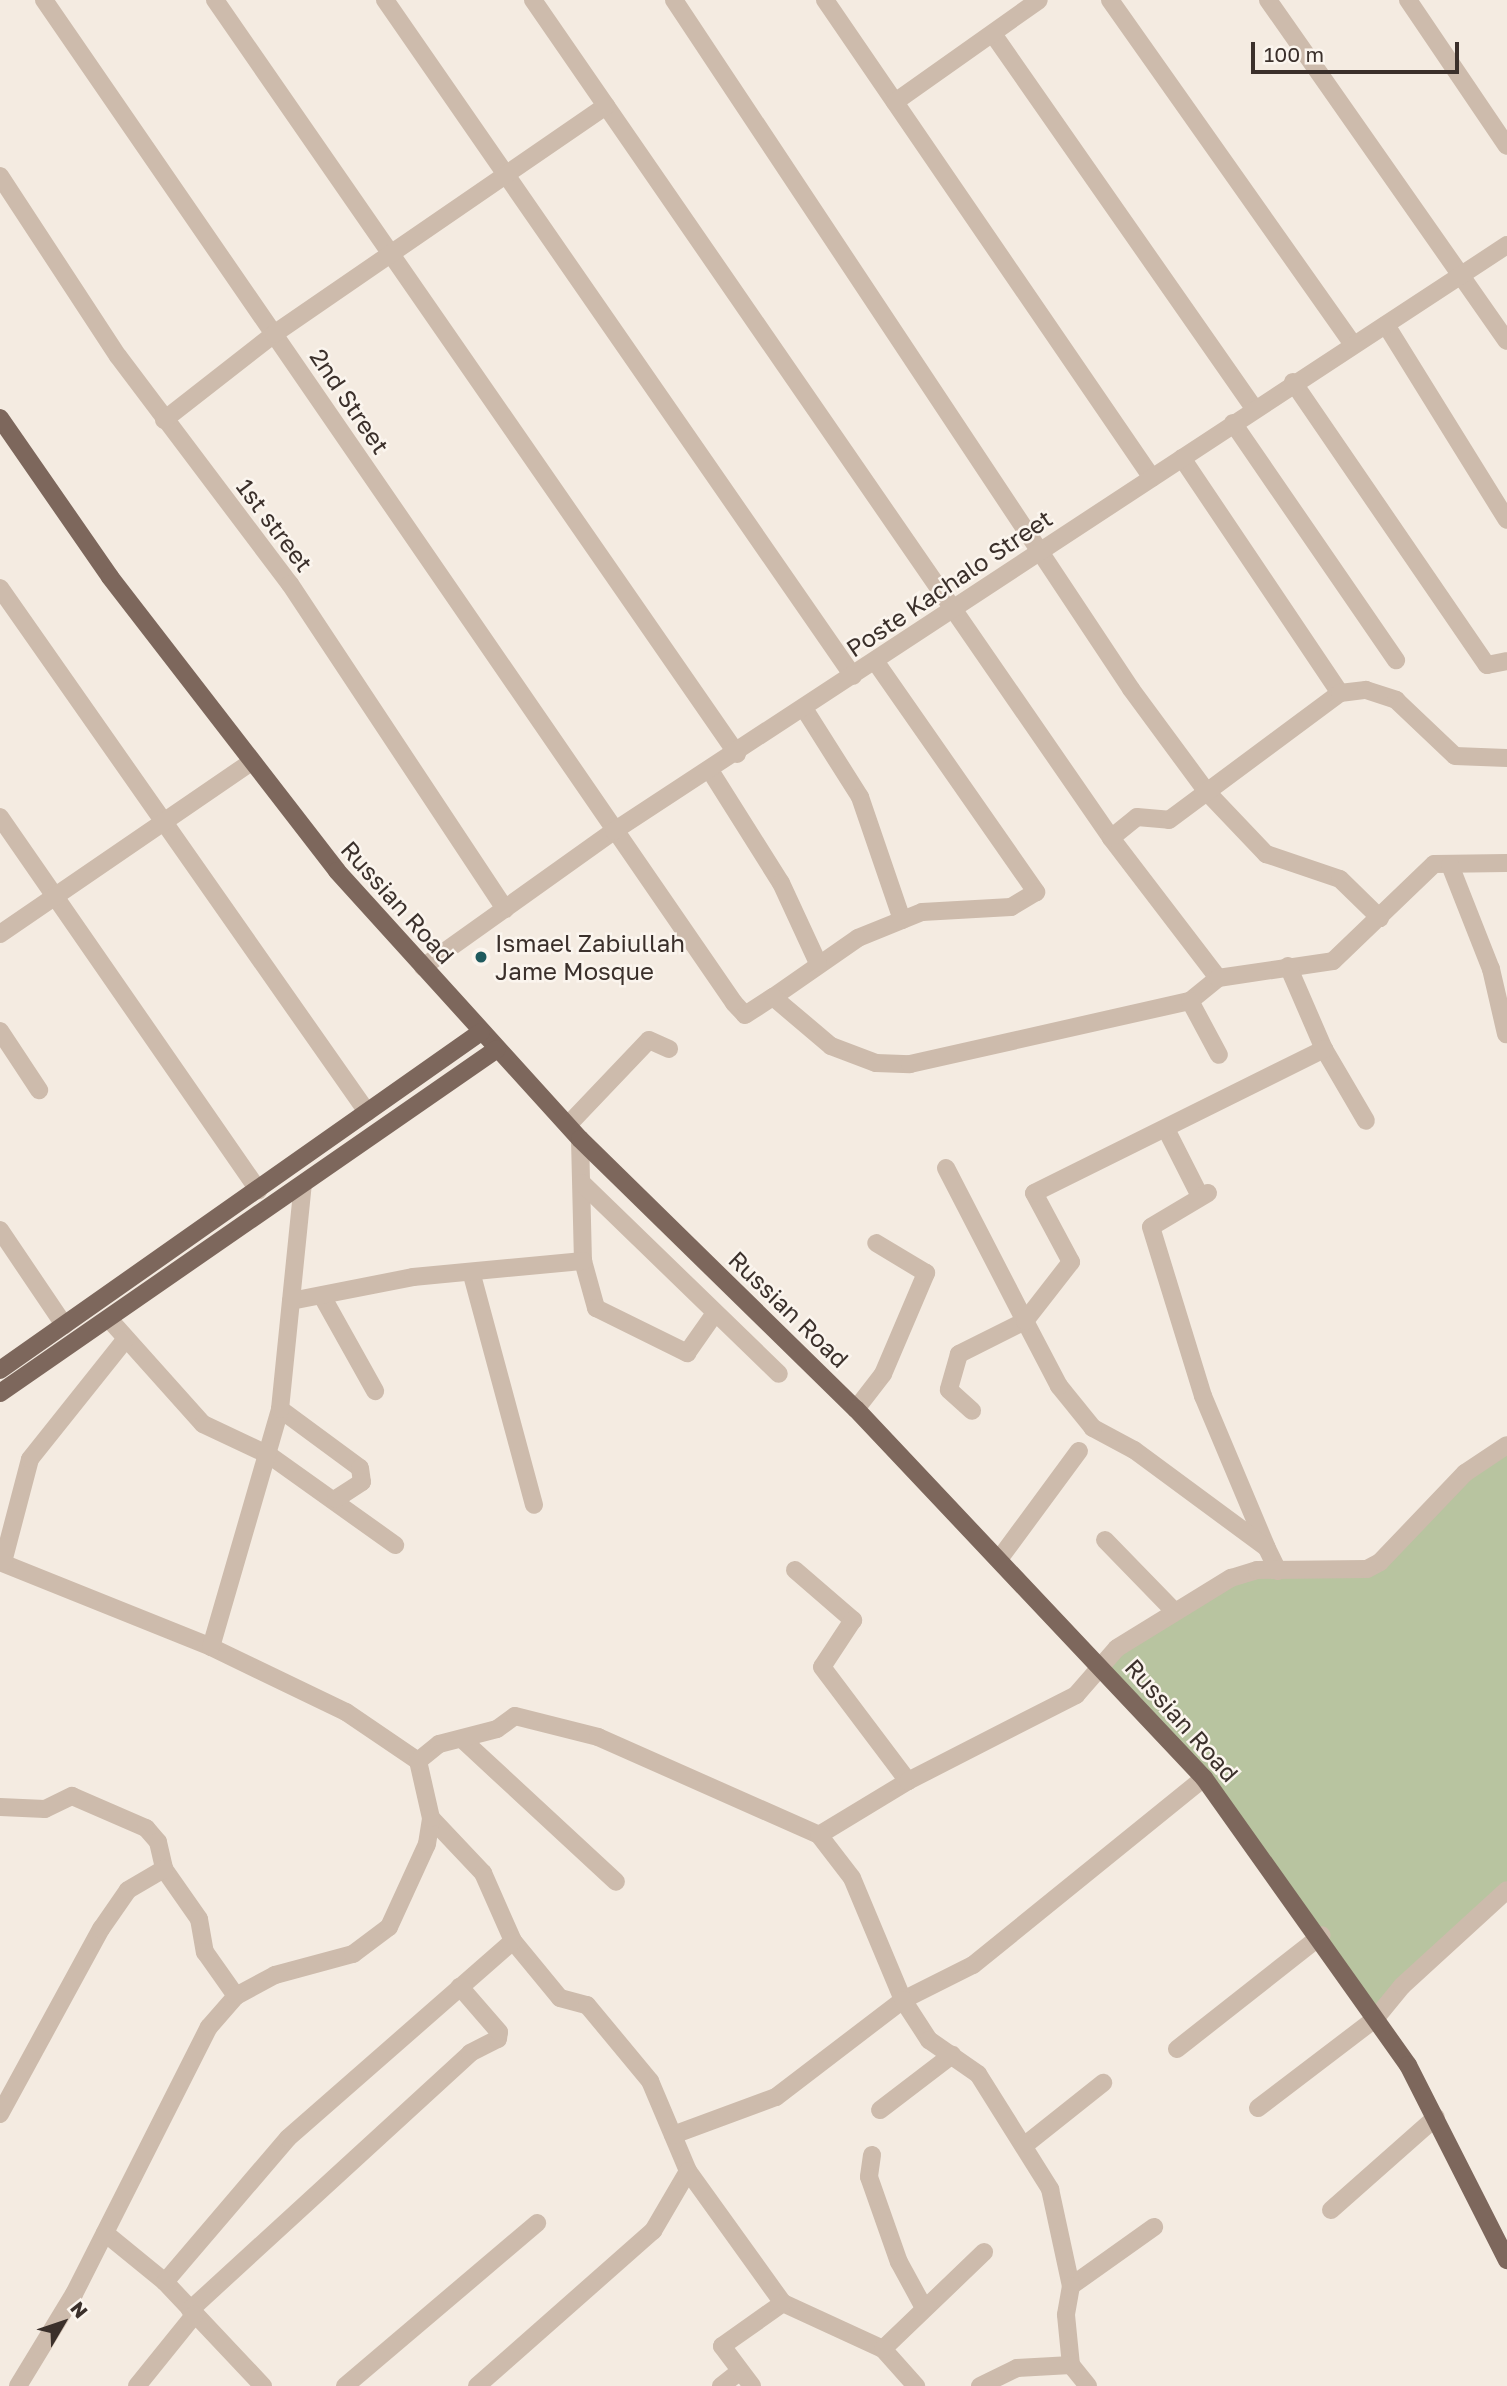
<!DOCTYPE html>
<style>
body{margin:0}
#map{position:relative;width:1507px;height:2386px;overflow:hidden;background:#f4ebe1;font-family:"Golos Text",sans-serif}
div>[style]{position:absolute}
.green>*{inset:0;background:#b8c4a0}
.minor>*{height:18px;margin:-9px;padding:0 9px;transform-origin:9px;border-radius:9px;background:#cdbbac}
.major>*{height:18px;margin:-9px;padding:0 9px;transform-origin:9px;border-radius:9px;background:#7d675c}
.dots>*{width:19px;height:19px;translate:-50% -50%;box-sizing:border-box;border:4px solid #fbf5ee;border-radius:50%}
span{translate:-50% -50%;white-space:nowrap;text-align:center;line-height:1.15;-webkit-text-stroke:5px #fbf5ee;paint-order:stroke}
.street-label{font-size:24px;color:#3b302b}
.poi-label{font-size:24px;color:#3b302b}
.left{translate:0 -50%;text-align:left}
.north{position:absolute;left:28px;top:2288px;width:70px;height:70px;-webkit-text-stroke:5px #fbf5ee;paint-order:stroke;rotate:51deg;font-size:19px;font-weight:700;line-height:28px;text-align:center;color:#3b302b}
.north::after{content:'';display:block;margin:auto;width:24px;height:32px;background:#3b302b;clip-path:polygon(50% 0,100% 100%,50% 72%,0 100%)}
.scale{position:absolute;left:1251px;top:42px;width:208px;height:32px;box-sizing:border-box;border:4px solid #3b302b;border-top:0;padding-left:9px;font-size:21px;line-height:24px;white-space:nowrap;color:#3b302b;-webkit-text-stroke:5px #fbf5ee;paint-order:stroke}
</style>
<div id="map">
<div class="green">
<div style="clip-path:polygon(1507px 1445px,1507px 1890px,1375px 2019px,1322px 1935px,1099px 1665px,1231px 1578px,1367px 1569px)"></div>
</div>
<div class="minor">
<div style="left:44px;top:0;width:1217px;rotate:55.47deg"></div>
<div style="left:734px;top:1003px;width:16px;rotate:47deg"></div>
<div style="left:745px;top:1015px;width:33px;rotate:-33deg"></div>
<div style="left:215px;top:0;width:917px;rotate:55.3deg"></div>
<div style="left:385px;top:0;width:822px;rotate:55.3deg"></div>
<div style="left:533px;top:0;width:1018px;rotate:55.4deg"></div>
<div style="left:1111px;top:838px;width:176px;rotate:52.6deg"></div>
<div style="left:674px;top:0;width:827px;rotate:56.44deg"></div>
<div style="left:1131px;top:689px;width:128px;rotate:53.6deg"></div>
<div style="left:1207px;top:792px;width:86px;rotate:46.4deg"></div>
<div style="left:1266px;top:854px;width:78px;rotate:18.7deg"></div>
<div style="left:1340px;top:879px;width:56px;rotate:44.3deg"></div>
<div style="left:825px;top:0;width:579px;rotate:55.62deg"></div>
<div style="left:1110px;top:0;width:421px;rotate:54.8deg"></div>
<div style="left:1268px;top:0;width:416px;rotate:55deg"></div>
<div style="left:1408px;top:0;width:176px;rotate:55.9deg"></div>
<div style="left:993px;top:34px;width:456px;rotate:55.1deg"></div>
<div style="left:895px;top:102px;width:176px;rotate:-35.3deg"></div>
<div style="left:0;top:176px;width:215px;rotate:56.8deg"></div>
<div style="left:118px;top:356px;width:286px;rotate:53deg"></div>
<div style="left:290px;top:584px;width:390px;rotate:56.5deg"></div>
<div style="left:1386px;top:325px;width:229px;rotate:58.2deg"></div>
<div style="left:1293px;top:382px;width:343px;rotate:55.6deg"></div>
<div style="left:1487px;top:665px;width:20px;rotate:-11deg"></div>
<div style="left:164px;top:420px;width:140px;rotate:-38deg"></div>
<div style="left:274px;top:334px;width:403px;rotate:-34.5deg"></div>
<div style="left:1233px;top:423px;width:288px;rotate:55.5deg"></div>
<div style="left:1182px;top:458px;width:283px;rotate:56.1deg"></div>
<div style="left:0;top:588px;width:640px;rotate:54.99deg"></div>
<div style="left:875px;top:661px;width:282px;rotate:55.1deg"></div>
<div style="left:1036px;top:892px;width:29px;rotate:149deg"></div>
<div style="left:1011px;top:907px;width:89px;rotate:176.8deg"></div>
<div style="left:922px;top:912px;width:69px;rotate:157.9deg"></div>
<div style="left:858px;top:938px;width:103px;rotate:145.2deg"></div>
<div style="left:773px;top:997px;width:76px;rotate:40.2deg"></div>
<div style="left:831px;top:1046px;width:48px;rotate:20.7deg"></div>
<div style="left:876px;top:1063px;width:34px;rotate:2deg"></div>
<div style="left:910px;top:1064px;width:287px;rotate:-12.7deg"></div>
<div style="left:1190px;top:1001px;width:36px;rotate:-39deg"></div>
<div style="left:1218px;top:978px;width:116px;rotate:-8.4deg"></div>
<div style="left:1333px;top:961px;width:140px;rotate:-43.8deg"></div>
<div style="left:1434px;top:864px;width:73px;rotate:-0.8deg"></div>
<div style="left:805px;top:710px;width:103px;rotate:57.7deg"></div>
<div style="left:860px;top:797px;width:130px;rotate:71.1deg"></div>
<div style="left:711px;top:772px;width:131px;rotate:57.8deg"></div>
<div style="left:781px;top:883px;width:88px;rotate:65.2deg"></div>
<div style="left:0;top:817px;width:454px;rotate:55.3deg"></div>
<div style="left:1111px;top:838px;width:33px;rotate:-39deg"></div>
<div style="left:1137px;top:817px;width:32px;rotate:5deg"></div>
<div style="left:1169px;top:820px;width:213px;rotate:-36.6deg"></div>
<div style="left:1340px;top:693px;width:26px;rotate:-7deg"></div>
<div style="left:1366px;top:690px;width:32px;rotate:18deg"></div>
<div style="left:1396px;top:700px;width:81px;rotate:43.5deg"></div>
<div style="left:1455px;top:756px;width:52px;rotate:2.2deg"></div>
<div style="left:1450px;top:865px;width:112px;rotate:68.5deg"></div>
<div style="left:1491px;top:969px;width:67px;rotate:77deg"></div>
<div style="left:0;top:934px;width:303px;rotate:-34.4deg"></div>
<div style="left:1288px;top:966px;width:90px;rotate:66.6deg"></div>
<div style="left:1324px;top:1049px;width:83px;rotate:59.7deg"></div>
<div style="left:423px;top:967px;width:234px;rotate:-35.5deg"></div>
<div style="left:614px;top:831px;width:1068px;rotate:-33.27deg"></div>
<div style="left:1190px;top:1001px;width:61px;rotate:61.8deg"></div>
<div style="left:0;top:1031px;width:71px;rotate:56.5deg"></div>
<div style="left:568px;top:1125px;width:117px;rotate:-46.4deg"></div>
<div style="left:649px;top:1040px;width:22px;rotate:24deg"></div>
<div style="left:1167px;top:1131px;width:73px;rotate:63.1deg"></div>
<div style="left:580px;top:1139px;width:122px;rotate:88.6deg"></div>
<div style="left:583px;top:1261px;width:49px;rotate:74.5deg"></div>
<div style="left:596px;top:1308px;width:102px;rotate:26.3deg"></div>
<div style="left:687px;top:1353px;width:45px;rotate:-54.9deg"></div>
<div style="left:946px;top:1168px;width:172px;rotate:62.7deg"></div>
<div style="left:1025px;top:1321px;width:74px;rotate:153.4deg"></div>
<div style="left:959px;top:1354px;width:37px;rotate:106deg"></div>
<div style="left:949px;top:1390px;width:31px;rotate:42deg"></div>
<div style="left:582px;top:1183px;width:274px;rotate:44.1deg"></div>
<div style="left:1208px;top:1193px;width:66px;rotate:149.2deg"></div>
<div style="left:1151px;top:1227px;width:177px;rotate:72.9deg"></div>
<div style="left:1203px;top:1396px;width:163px;rotate:67.2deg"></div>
<div style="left:0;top:1230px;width:115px;rotate:56deg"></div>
<div style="left:472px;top:1275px;width:238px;rotate:74.9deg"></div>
<div style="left:322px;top:1296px;width:109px;rotate:60.8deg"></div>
<div style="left:291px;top:1301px;width:124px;rotate:-11.1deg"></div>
<div style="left:413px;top:1277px;width:171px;rotate:-5.4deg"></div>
<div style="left:109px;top:1319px;width:141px;rotate:48.2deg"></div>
<div style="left:203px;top:1424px;width:73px;rotate:25.2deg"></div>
<div style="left:269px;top:1455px;width:155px;rotate:35.5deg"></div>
<div style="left:280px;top:1409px;width:99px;rotate:36.4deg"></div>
<div style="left:360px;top:1468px;width:14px;rotate:82deg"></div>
<div style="left:362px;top:1482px;width:31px;rotate:147deg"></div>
<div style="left:856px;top:1409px;width:44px;rotate:-52.4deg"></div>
<div style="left:883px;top:1374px;width:110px;rotate:-66.9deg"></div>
<div style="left:926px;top:1273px;width:58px;rotate:-149deg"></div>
<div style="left:1105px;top:1540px;width:98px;rotate:45.8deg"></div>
<div style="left:1000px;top:1558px;width:133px;rotate:-53.6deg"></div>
<div style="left:0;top:1562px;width:227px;rotate:21.9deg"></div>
<div style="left:211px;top:1647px;width:150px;rotate:25.7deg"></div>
<div style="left:346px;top:1712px;width:87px;rotate:34.2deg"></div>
<div style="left:3px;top:1562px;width:106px;rotate:-75.3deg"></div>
<div style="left:30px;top:1459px;width:152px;rotate:-51.4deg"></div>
<div style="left:795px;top:1570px;width:77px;rotate:40.8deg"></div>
<div style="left:853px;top:1620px;width:56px;rotate:123.4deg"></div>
<div style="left:822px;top:1667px;width:143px;rotate:53deg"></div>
<div style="left:1278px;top:1571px;width:25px;rotate:-116deg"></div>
<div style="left:1267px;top:1548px;width:165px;rotate:-143.6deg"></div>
<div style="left:1134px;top:1450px;width:47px;rotate:-151.8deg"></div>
<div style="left:1093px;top:1428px;width:54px;rotate:-129deg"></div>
<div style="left:1059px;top:1386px;width:73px;rotate:-117.6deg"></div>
<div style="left:1025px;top:1321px;width:75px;rotate:-52.1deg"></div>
<div style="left:1071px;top:1262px;width:78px;rotate:-118.2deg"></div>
<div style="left:1034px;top:1193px;width:324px;rotate:-26.4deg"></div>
<div style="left:211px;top:1647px;width:248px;rotate:-73.8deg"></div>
<div style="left:280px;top:1409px;width:226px;rotate:-84.2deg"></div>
<div style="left:464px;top:1741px;width:207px;rotate:42.8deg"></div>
<div style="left:0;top:1807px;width:45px;rotate:2.5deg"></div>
<div style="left:45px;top:1809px;width:30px;rotate:-26deg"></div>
<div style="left:72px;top:1796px;width:81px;rotate:23.4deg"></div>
<div style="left:146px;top:1828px;width:18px;rotate:49deg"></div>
<div style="left:158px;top:1842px;width:28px;rotate:77deg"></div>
<div style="left:164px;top:1869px;width:61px;rotate:55deg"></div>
<div style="left:199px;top:1919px;width:34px;rotate:80deg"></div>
<div style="left:205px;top:1952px;width:54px;rotate:54.8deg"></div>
<div style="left:431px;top:1818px;width:76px;rotate:46.6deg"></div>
<div style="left:483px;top:1873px;width:74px;rotate:66.2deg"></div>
<div style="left:513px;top:1941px;width:74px;rotate:50.5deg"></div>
<div style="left:560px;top:1998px;width:28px;rotate:15deg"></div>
<div style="left:587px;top:2005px;width:99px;rotate:50.3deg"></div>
<div style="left:650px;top:2081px;width:98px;rotate:67.1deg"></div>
<div style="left:688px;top:2171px;width:163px;rotate:54.3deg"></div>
<div style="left:783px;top:2303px;width:110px;rotate:24.7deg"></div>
<div style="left:883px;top:2349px;width:50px;rotate:48.3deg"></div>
<div style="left:819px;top:1835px;width:104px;rotate:-31.2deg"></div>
<div style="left:908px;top:1781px;width:189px;rotate:-27.1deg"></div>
<div style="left:1076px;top:1695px;width:62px;rotate:-48.9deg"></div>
<div style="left:1117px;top:1648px;width:134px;rotate:-31.6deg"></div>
<div style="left:1231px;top:1578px;width:27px;rotate:-17deg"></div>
<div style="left:1257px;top:1570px;width:110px;rotate:-0.5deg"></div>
<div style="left:1367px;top:1569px;width:15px;rotate:-28deg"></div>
<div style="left:1380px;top:1562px;width:123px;rotate:-46.3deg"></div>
<div style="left:1465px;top:1473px;width:50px;rotate:-33.7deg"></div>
<div style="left:1177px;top:2049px;width:184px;rotate:-38.2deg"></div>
<div style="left:1258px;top:2108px;width:147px;rotate:-37.3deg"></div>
<div style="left:1375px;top:2019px;width:43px;rotate:-50.7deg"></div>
<div style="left:1402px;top:1986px;width:142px;rotate:-42.4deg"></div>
<div style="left:880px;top:2110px;width:91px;rotate:-37.4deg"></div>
<div style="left:0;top:2114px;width:211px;rotate:-61.4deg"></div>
<div style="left:101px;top:1929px;width:47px;rotate:-55.3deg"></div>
<div style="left:128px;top:1890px;width:42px;rotate:-30.3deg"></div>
<div style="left:673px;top:2135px;width:110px;rotate:-20.3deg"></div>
<div style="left:776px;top:2097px;width:160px;rotate:-37.4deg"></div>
<div style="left:903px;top:2000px;width:78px;rotate:-26.6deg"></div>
<div style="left:973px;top:1965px;width:297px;rotate:-39deg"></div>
<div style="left:1025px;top:2145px;width:100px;rotate:-38.5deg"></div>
<div style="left:872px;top:2155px;width:22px;rotate:98deg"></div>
<div style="left:869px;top:2177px;width:90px;rotate:70.6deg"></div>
<div style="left:899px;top:2262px;width:50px;rotate:61.4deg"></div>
<div style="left:1331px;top:2210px;width:140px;rotate:-41.5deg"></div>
<div style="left:105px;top:2233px;width:77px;rotate:39.2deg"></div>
<div style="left:165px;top:2282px;width:143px;rotate:46.7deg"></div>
<div style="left:165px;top:2282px;width:189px;rotate:-49.5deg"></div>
<div style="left:288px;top:2138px;width:299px;rotate:-41.2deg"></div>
<div style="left:1071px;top:2286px;width:102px;rotate:-35.4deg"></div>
<div style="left:190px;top:2310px;width:380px;rotate:-42.5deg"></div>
<div style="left:470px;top:2053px;width:31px;rotate:-27deg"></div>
<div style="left:498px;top:2039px;width:7px;rotate:-82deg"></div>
<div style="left:499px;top:2032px;width:60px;rotate:-130.9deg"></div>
<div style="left:883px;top:2349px;width:140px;rotate:-43.8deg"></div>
<div style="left:18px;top:2386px;width:108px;rotate:-58.7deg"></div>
<div style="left:74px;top:2294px;width:299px;rotate:-63.2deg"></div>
<div style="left:209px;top:2027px;width:41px;rotate:-48.9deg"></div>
<div style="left:236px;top:1996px;width:44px;rotate:-28.3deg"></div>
<div style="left:275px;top:1975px;width:81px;rotate:-15.1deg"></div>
<div style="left:353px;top:1954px;width:45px;rotate:-36.9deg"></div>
<div style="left:389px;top:1927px;width:91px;rotate:-65.4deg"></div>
<div style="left:427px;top:1844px;width:26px;rotate:-81deg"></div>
<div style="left:431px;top:1818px;width:58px;rotate:-102.8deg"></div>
<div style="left:418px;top:1761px;width:27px;rotate:-39deg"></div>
<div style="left:439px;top:1744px;width:60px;rotate:-14.5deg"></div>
<div style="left:497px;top:1729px;width:22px;rotate:-36deg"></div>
<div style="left:515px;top:1716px;width:86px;rotate:14.2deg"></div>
<div style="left:598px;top:1737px;width:242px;rotate:23.9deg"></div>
<div style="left:819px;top:1835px;width:54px;rotate:52.5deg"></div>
<div style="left:852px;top:1878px;width:132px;rotate:67.3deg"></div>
<div style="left:903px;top:2000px;width:48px;rotate:57deg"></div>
<div style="left:929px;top:2040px;width:60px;rotate:34.8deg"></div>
<div style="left:978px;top:2074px;width:136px;rotate:57.9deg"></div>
<div style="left:1050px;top:2189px;width:99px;rotate:77.8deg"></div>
<div style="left:1071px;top:2286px;width:29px;rotate:100deg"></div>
<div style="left:1066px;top:2315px;width:50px;rotate:84.3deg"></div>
<div style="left:1071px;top:2365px;width:27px;rotate:51deg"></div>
<div style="left:137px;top:2386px;width:92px;rotate:-51.1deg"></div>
<div style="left:345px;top:2386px;width:252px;rotate:-40.3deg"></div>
<div style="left:477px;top:2386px;width:235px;rotate:-41.4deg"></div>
<div style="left:653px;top:2231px;width:69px;rotate:-59.7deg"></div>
<div style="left:721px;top:2386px;width:23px;rotate:-38deg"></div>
<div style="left:752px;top:2386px;width:50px;rotate:-126.9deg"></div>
<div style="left:722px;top:2346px;width:75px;rotate:-35.2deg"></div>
<div style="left:980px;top:2386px;width:41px;rotate:-25.9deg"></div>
<div style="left:1017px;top:2368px;width:54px;rotate:-3.2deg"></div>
</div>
<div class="major">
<div style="left:0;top:418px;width:193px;rotate:55.3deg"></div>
<div style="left:110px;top:577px;width:371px;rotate:52.3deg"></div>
<div style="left:337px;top:871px;width:362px;rotate:47.8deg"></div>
<div style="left:580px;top:1139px;width:386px;rotate:44.4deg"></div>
<div style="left:856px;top:1409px;width:507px;rotate:46.68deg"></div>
<div style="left:1204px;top:1778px;width:352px;rotate:54.6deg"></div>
<div style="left:1408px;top:2065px;width:219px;rotate:63.1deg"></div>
<div style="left:0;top:1370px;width:588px;rotate:-35.1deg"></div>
<div style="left:0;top:1393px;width:604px;rotate:-34.69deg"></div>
</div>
<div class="dots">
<div style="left:481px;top:957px;background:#1f5a5e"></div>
</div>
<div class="street-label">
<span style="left:350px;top:401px;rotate:56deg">2nd Street</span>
<span style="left:275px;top:525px;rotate:53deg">1st street</span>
<span style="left:949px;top:583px;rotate:-34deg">Poste Kachalo Street</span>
<span style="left:398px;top:902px;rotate:48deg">Russian Road</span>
<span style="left:789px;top:1309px;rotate:44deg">Russian Road</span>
<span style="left:1182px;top:1720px;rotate:48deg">Russian Road</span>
</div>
<div class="poi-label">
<span class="left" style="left:495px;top:957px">Ismael Zabiullah<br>Jame Mosque</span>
</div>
<div class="north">N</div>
<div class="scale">100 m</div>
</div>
